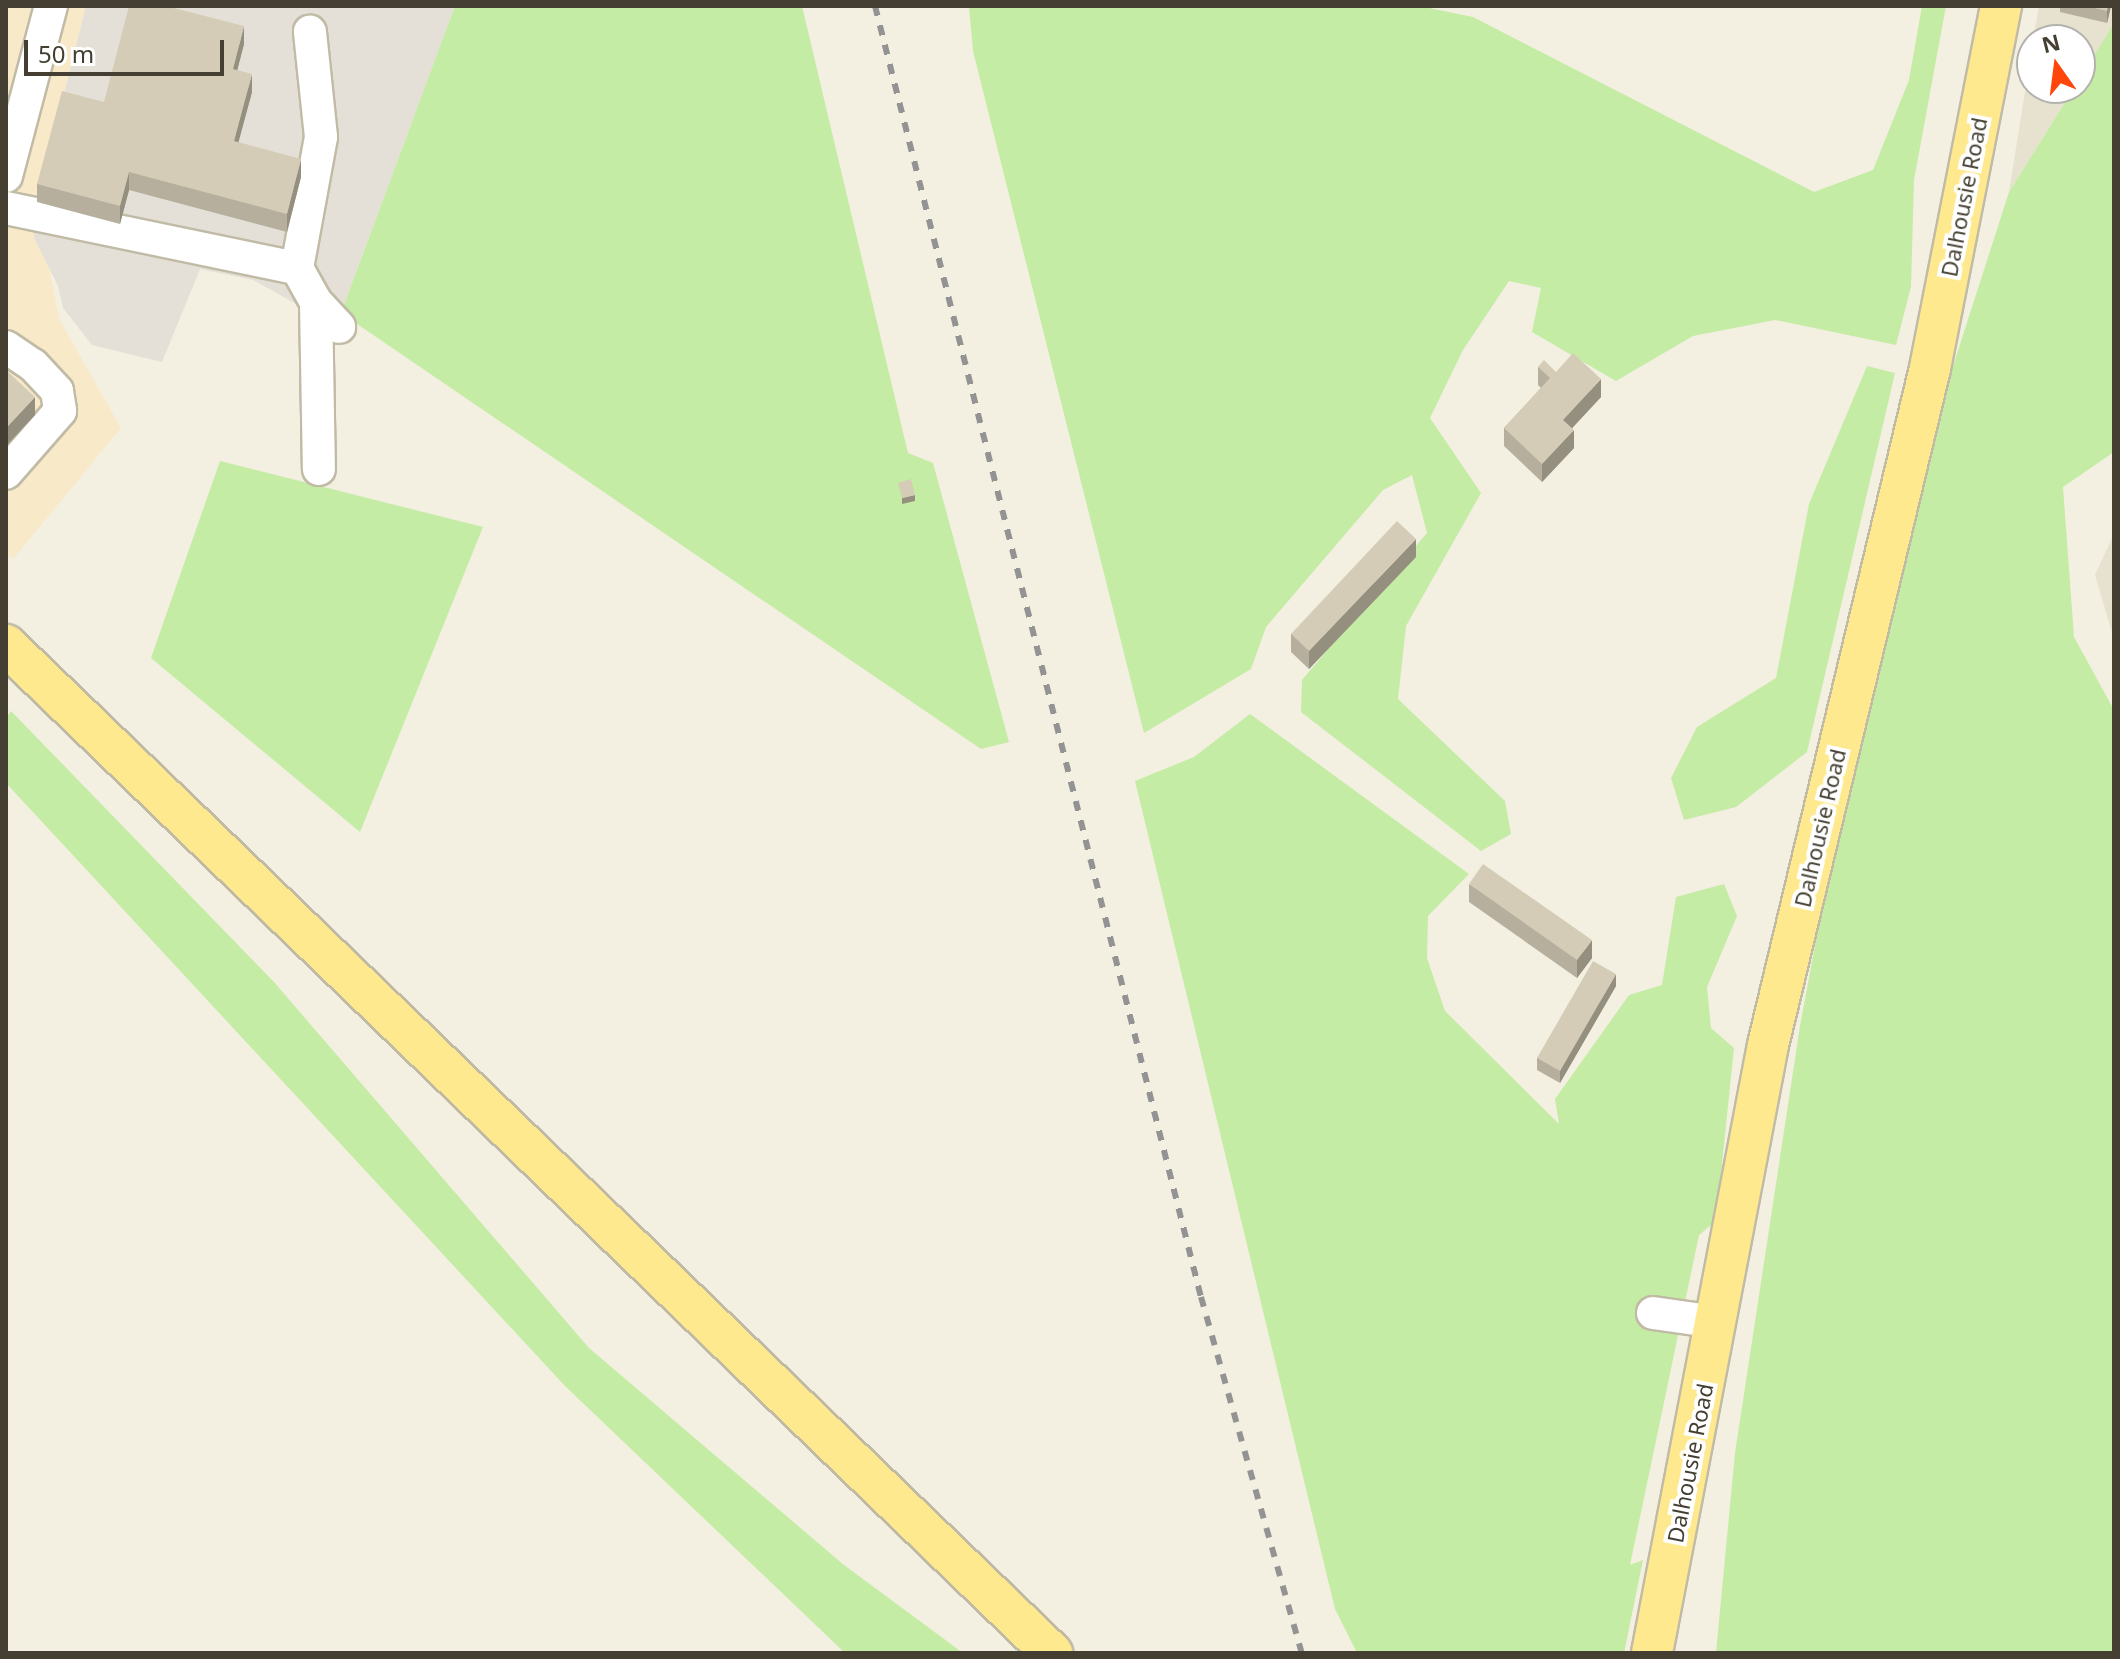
<!DOCTYPE html>
<style>
body{margin:0}
#map{position:relative;width:2120px;height:1659px;overflow:hidden;background:#f3efe1;font-family:"Noto Sans",sans-serif}
div>[style]{position:absolute}
.residential>*{inset:0;background:#e7e2cf}
.commercial>*{inset:0;background:#f8e9c9}
.industrial>*{inset:0;background:#e4e0d7}
.green>*{inset:0;background:#c5eca5}
.roads{filter:drop-shadow(2px 0 #c1bba6) drop-shadow(-2px 0 #c1bba6) drop-shadow(0 2px #c1bba6) drop-shadow(0 -2px #c1bba6)}
.minor>*{height:32px;margin:-16px;padding:0 16px;transform-origin:16px;border-radius:16px;background:#fff}
.major>*{height:40px;margin:-20px;padding:0 20px;transform-origin:20px;border-radius:20px;background:#ffe98e}
.rail>*{height:6px;margin-top:-3px;transform-origin:0;background:repeating-linear-gradient(90deg,#939393 0 10px,transparent 0 20px)}
.wall>*{inset:0;background:#b6af9d}
.shaded-wall>*{inset:0;background:#948f7f}
.building>*{inset:0;background:#d4ccb6}
span{translate:-50% -50%;white-space:nowrap;text-align:center;line-height:1.15;-webkit-text-stroke:8px #fff;paint-order:stroke}
.street-label{font-size:22px;color:#443f32}
.frame{position:absolute;inset:0;border:8px solid #443f32;pointer-events:none}
.north{position:absolute;left:2016px;top:24px;width:80px;height:80px;box-sizing:border-box;background:#fff;border:2px solid #b4b2ad;border-radius:50%;rotate:346deg;font-size:22px;font-weight:700;line-height:32px;text-align:center;color:#443f32}
.north::after{content:'';display:block;margin:auto;width:28px;height:36px;background:#ff470c;clip-path:polygon(50% 0,100% 100%,50% 72%,0 100%)}
.scale{position:absolute;left:24px;top:40px;width:200px;height:36px;box-sizing:border-box;border:4px solid #443f32;border-top:0;padding-left:10px;font-size:24px;line-height:28px;white-space:nowrap;color:#443f32;-webkit-text-stroke:6px #fff;paint-order:stroke}
</style>
<div id="map">
<div class="residential">
<div style="clip-path:polygon(2039px 6px,2114px 6px,2114px 23px,2080px 78px,2080px 40px,2033px 40px)"></div>
<div style="clip-path:polygon(2032px 48px,2032px 88px,2074px 88px,2009px 192px)"></div>
<div style="clip-path:polygon(2114px 534px,2114px 639px,2095px 575px)"></div>
</div>
<div class="commercial">
<div style="clip-path:polygon(6px 6px,86px 6px,37px 202px,59px 319px,121px 428px,13px 559px,6px 553px)"></div>
</div>
<div class="industrial">
<div style="clip-path:polygon(86px 6px,455px 6px,341px 313px,309px 311px,253px 280px,200px 269px,162px 362px,92px 345px,63px 308px,58px 286px,34px 238px,37px 202px)"></div>
</div>
<div class="green">
<div style="clip-path:polygon(455px 6px,802px 6px,908px 453px,933px 463px,1009px 742px,981px 749px,341px 313px)"></div>
<div style="clip-path:polygon(969px 6px,1420px 6px,1473px 17px,1814px 192px,1873px 170px,1909px 80px,1922px 6px,1946px 6px,1914px 180px,1911px 287px,1896px 345px,1775px 320px,1693px 336px,1616px 381px,1532px 332px,1541px 288px,1509px 281px,1463px 350px,1430px 418px,1481px 493px,1406px 626px,1398px 699px,1505px 801px,1511px 834px,1481px 851px,1301px 712px,1302px 680px,1427px 533px,1412px 475px,1383px 490px,1266px 627px,1251px 669px,1144px 733px,973px 51px)"></div>
<div style="clip-path:polygon(2114px 23px,2114px 452px,2063px 487px,2074px 637px,2114px 710px,2114px 1653px,1716px 1653px,1735px 1453px,1800px 1026px,1882px 587px,2009px 192px,2074px 88px,2080px 88px,2080px 78px)"></div>
<div style="clip-path:polygon(1867px 366px,1895px 373px,1807px 752px,1736px 807px,1684px 820px,1671px 778px,1697px 727px,1776px 678px,1809px 504px)"></div>
<div style="clip-path:polygon(220px 461px,483px 527px,360px 832px,151px 658px)"></div>
<div style="clip-path:polygon(11px 711px,274px 982px,589px 1348px,844px 1565px,963px 1653px,845px 1653px,565px 1386px,6px 783px,6px 718px)"></div>
<div style="clip-path:polygon(1250px 714px,1469px 874px,1428px 916px,1427px 958px,1445px 1011px,1559px 1124px,1555px 1099px,1629px 995px,1662px 985px,1676px 897px,1724px 884px,1737px 916px,1707px 987px,1711px 1028px,1734px 1048px,1716px 1221px,1699px 1235px,1630px 1565px,1643px 1560px,1624px 1653px,1357px 1653px,1335px 1609px,1135px 781px,1194px 757px)"></div>
</div>
<div class="roads">
<div class="minor">
<div style="left:6px;top:176px;width:176px;rotate:-75.2deg"></div>
<div style="left:6px;top:208px;width:297px;rotate:11.7deg"></div>
<div style="left:297px;top:268px;width:39px;rotate:61deg"></div>
<div style="left:316px;top:302px;width:34px;rotate:47deg"></div>
<div style="left:297px;top:268px;width:133px;rotate:-79.6deg"></div>
<div style="left:321px;top:137px;width:106px;rotate:-96deg"></div>
<div style="left:316px;top:302px;width:167px;rotate:89deg"></div>
<div style="left:6px;top:347px;width:32px;rotate:34deg"></div>
<div style="left:33px;top:365px;width:35px;rotate:47deg"></div>
<div style="left:57px;top:391px;width:20px;rotate:81deg"></div>
<div style="left:60px;top:411px;width:82px;rotate:131.1deg"></div>
<div style="left:1653px;top:1313px;width:64px;rotate:8.1deg"></div>
</div>
<div class="major">
<div style="left:6px;top:645px;width:1453px;rotate:43.94deg"></div>
<div style="left:1652px;top:1653px;width:619px;rotate:-79.2deg"></div>
<div style="left:1768px;top:1045px;width:696px;rotate:-76.54deg"></div>
<div style="left:1930px;top:368px;width:369px;rotate:-78.9deg"></div>
</div>
</div>
<div class="rail">
<div style="left:875px;top:6px;width:1332px;rotate:75.83deg"></div>
<div style="left:1201px;top:1297px;width:370px;rotate:74.2deg"></div>
</div>
<div class="wall">
<div style="clip-path:polygon(2060px 6px,2111px 6px,2107px 23px,2060px 12px)"></div>
<div style="clip-path:polygon(244px 44px,237px 70px,252px 92px,238px 142px,301px 177px,287px 232px,129px 190px,120px 224px,37px 202px,37px 184px,104px 102px)"></div>
<div style="clip-path:polygon(1538px 367px,1556px 372px,1601px 397px,1572px 428px,1574px 448px,1542px 482px,1504px 446px,1504px 428px,1541px 388px,1538px 385px)"></div>
<div style="clip-path:polygon(1416px 557px,1309px 669px,1291px 652px,1291px 634px)"></div>
<div style="clip-path:polygon(1469px 884px,1592px 958px,1577px 978px,1469px 902px)"></div>
<div style="clip-path:polygon(1616px 986px,1560px 1083px,1537px 1070px,1537px 1058px)"></div>
</div>
<div class="shaded-wall">
<div style="clip-path:polygon(2108px 6px,2111px 6px,2107px 23px,2107px 11px)"></div>
<div style="clip-path:polygon(244px 26px,244px 44px,233px 87px,233px 69px)"></div>
<div style="clip-path:polygon(252px 74px,252px 92px,234px 159px,234px 141px)"></div>
<div style="clip-path:polygon(301px 159px,301px 177px,287px 232px,287px 214px)"></div>
<div style="clip-path:polygon(129px 172px,129px 190px,120px 224px,120px 206px)"></div>
<div style="clip-path:polygon(1601px 379px,1601px 397px,1563px 438px,1563px 420px)"></div>
<div style="clip-path:polygon(35px 397px,35px 415px,6px 446px,6px 428px)"></div>
<div style="clip-path:polygon(1574px 430px,1574px 448px,1542px 482px,1542px 464px)"></div>
<div style="clip-path:polygon(915px 495px,915px 501px,902px 504px,902px 498px)"></div>
<div style="clip-path:polygon(1416px 539px,1416px 557px,1309px 669px,1309px 651px)"></div>
<div style="clip-path:polygon(1592px 940px,1592px 958px,1577px 978px,1577px 960px)"></div>
<div style="clip-path:polygon(1616px 974px,1616px 986px,1560px 1083px,1560px 1071px)"></div>
</div>
<div class="building">
<div style="clip-path:polygon(129px 6px,166px 6px,244px 26px,233px 69px,252px 74px,234px 141px,301px 159px,287px 214px,129px 172px,120px 206px,37px 184px,62px 91px,104px 102px)"></div>
<div style="clip-path:polygon(2086px 6px,2108px 6px,2107px 11px)"></div>
<div style="clip-path:polygon(1573px 353px,1601px 379px,1563px 420px,1574px 430px,1542px 464px,1504px 428px,1550px 378px,1538px 367px,1544px 360px,1556px 372px)"></div>
<div style="clip-path:polygon(6px 370px,35px 397px,6px 428px)"></div>
<div style="clip-path:polygon(911px 479px,915px 495px,902px 498px,898px 483px)"></div>
<div style="clip-path:polygon(1397px 521px,1416px 539px,1309px 651px,1291px 634px)"></div>
<div style="clip-path:polygon(1483px 864px,1592px 940px,1577px 960px,1469px 884px)"></div>
<div style="clip-path:polygon(1593px 961px,1616px 974px,1560px 1071px,1537px 1058px)"></div>
</div>
<div class="street-label">
<span style="left:1964px;top:197px;rotate:-79deg">Dalhousie Road</span>
<span style="left:1820px;top:828px;rotate:-77deg">Dalhousie Road</span>
<span style="left:1690px;top:1463px;rotate:-79deg">Dalhousie Road</span>
</div>
<div class="frame"></div>
<div class="north">N</div>
<div class="scale">50 m</div>
</div>
